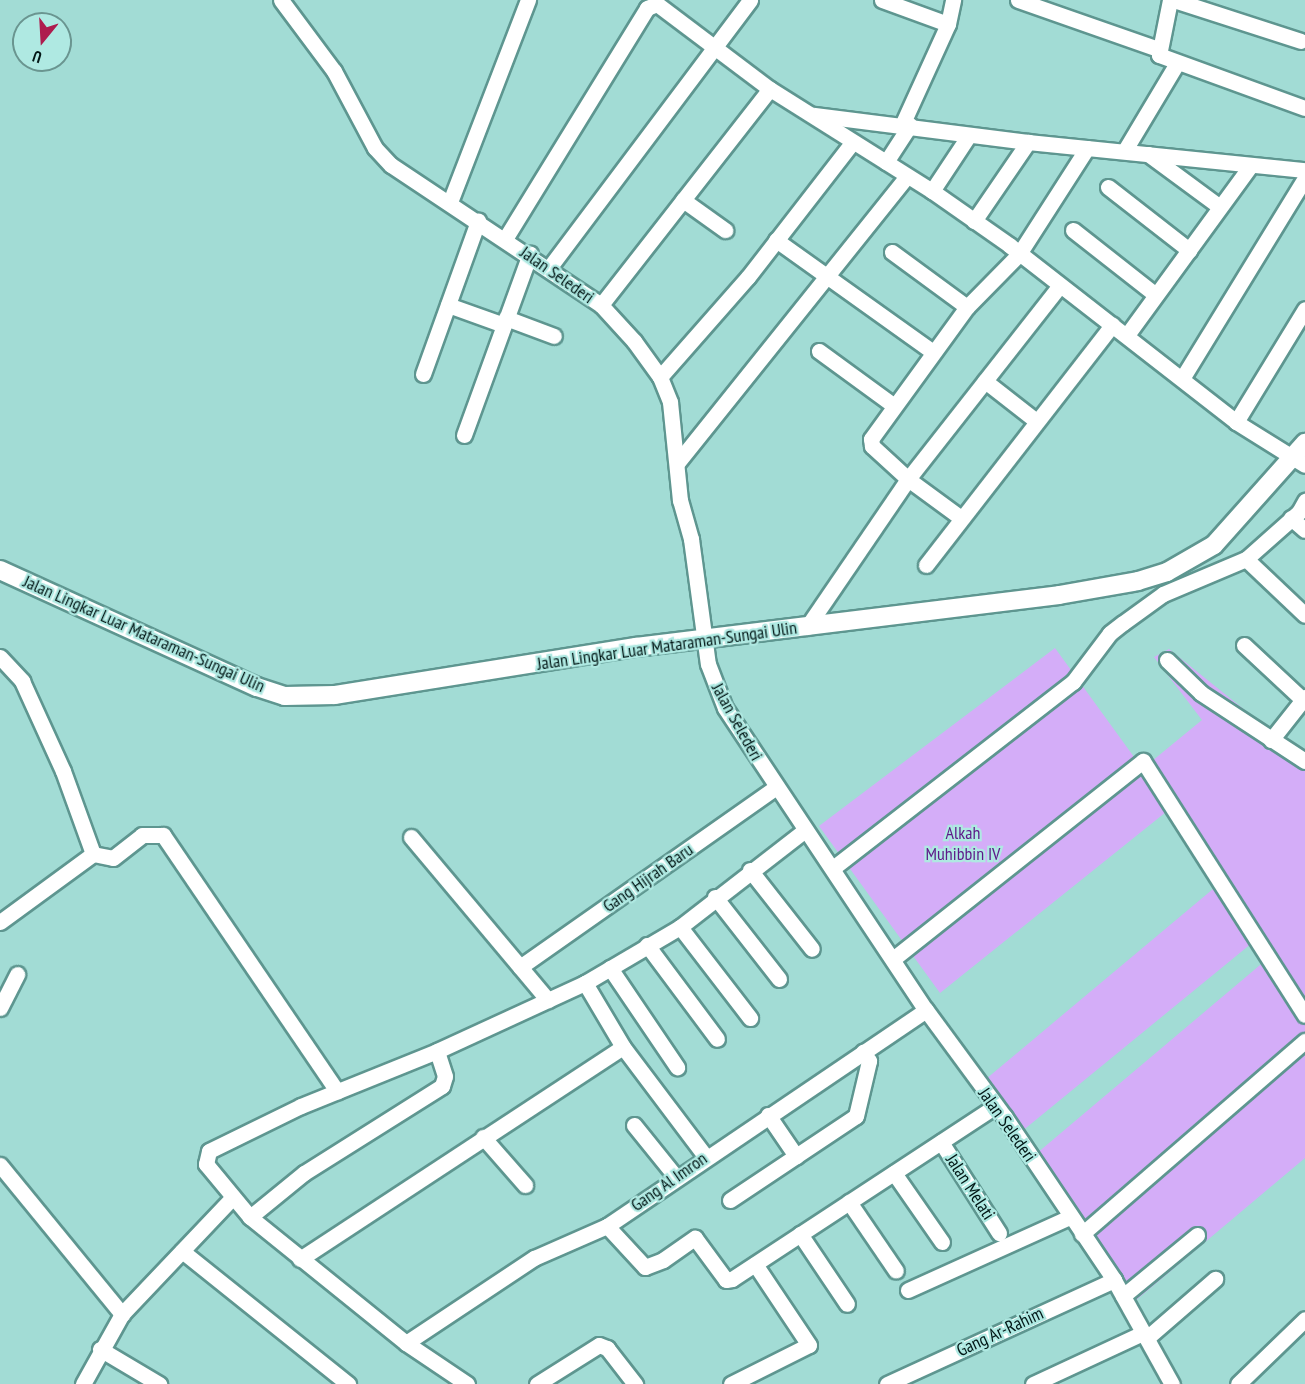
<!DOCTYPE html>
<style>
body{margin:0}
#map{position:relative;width:1305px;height:1384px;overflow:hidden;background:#a2dcd5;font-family:"PT Sans Narrow",sans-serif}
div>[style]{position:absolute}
.green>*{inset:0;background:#d4adf8}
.roads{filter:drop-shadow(2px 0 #5e9690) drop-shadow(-2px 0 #5e9690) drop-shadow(0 2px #5e9690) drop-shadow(0 -2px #5e9690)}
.minor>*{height:15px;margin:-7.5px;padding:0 7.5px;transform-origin:7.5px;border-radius:7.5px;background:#fff}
.major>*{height:18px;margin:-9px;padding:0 9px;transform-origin:9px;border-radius:9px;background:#fff}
span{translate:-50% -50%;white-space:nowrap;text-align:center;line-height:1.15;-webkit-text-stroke:4.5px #afe9e2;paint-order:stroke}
.street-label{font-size:18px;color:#021716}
.park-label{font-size:18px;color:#5d1988}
.north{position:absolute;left:12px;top:12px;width:60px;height:60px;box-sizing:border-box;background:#afe9e2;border:2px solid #6a9590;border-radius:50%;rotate:198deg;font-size:16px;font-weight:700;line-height:24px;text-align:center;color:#021716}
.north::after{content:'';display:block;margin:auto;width:21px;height:27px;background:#ae1c4e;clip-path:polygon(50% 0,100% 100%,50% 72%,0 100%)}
</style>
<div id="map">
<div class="green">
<div style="clip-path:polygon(1055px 648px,1171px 808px,940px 993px,819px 826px)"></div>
<div style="clip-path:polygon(1169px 649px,1267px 728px,1305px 767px,1305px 1011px,1231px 881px,1152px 761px,1202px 720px,1154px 657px)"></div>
<div style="clip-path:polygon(1219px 884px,1252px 943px,1021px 1132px,986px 1079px)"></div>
<div style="clip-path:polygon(1266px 960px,1305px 1018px,1305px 1158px,1135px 1301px,1036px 1154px)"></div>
</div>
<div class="roads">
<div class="minor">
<div style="left:281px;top:0;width:89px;rotate:53.3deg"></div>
<div style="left:334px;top:71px;width:87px;rotate:62deg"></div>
<div style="left:375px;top:148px;width:23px;rotate:47deg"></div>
<div style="left:391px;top:165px;width:252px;rotate:33.7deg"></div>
<div style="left:601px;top:305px;width:49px;rotate:47.5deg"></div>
<div style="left:634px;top:341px;width:44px;rotate:54.2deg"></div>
<div style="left:660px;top:377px;width:27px;rotate:68deg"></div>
<div style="left:670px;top:402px;width:99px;rotate:84.2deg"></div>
<div style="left:680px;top:500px;width:41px;rotate:74.2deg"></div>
<div style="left:691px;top:539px;width:126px;rotate:82.3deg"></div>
<div style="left:708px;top:664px;width:47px;rotate:68.9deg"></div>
<div style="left:725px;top:708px;width:363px;rotate:56.4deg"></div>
<div style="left:926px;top:1010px;width:132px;rotate:53.7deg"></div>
<div style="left:1004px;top:1116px;width:197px;rotate:56.1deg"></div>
<div style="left:1114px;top:1280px;width:119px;rotate:60.9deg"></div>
<div style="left:882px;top:0;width:70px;rotate:20deg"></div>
<div style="left:1018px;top:0;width:148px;rotate:19.3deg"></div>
<div style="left:1170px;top:0;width:56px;rotate:101.3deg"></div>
<div style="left:1159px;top:55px;width:155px;rotate:20deg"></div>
<div style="left:1174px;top:0;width:133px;rotate:17.9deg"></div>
<div style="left:814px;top:115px;width:216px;rotate:7.2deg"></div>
<div style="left:1028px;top:142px;width:278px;rotate:5.8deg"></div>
<div style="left:902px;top:125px;width:111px;rotate:-65.5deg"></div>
<div style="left:948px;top:24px;width:25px;rotate:-78deg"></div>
<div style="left:1125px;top:150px;width:101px;rotate:-59.1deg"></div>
<div style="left:1148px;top:154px;width:89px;rotate:36.4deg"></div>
<div style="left:886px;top:162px;width:44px;rotate:-57deg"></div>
<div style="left:1108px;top:187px;width:103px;rotate:37.9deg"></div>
<div style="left:932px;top:191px;width:67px;rotate:-56.5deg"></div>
<div style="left:683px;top:200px;width:52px;rotate:35.5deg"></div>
<div style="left:450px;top:202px;width:217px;rotate:-68.9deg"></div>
<div style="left:974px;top:221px;width:96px;rotate:-55.6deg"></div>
<div style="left:1073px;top:230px;width:105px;rotate:38.1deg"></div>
<div style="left:505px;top:239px;width:271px;rotate:-58.4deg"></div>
<div style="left:647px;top:8px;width:11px;rotate:-22deg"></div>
<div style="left:657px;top:4px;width:141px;rotate:37deg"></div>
<div style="left:770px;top:89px;width:191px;rotate:32.2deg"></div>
<div style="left:932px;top:191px;width:94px;rotate:35deg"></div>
<div style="left:1009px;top:245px;width:288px;rotate:37.9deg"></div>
<div style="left:1236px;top:422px;width:81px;rotate:31.9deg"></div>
<div style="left:776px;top:240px;width:193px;rotate:35.5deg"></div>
<div style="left:892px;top:252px;width:93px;rotate:36.3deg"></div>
<div style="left:549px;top:268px;width:335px;rotate:-53.1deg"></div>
<div style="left:448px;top:305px;width:59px;rotate:19.7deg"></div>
<div style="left:601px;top:305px;width:274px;rotate:-52deg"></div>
<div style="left:506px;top:318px;width:51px;rotate:20.6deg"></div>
<div style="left:1127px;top:335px;width:210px;rotate:-53.9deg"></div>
<div style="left:819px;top:351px;width:92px;rotate:36.1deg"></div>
<div style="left:423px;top:374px;width:163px;rotate:-70.2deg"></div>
<div style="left:660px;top:377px;width:133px;rotate:-48.7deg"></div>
<div style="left:748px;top:277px;width:170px;rotate:-52.2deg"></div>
<div style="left:1183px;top:377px;width:233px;rotate:-58.5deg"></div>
<div style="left:985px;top:381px;width:63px;rotate:38deg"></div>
<div style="left:1236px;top:422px;width:132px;rotate:-58.6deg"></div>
<div style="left:464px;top:435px;width:193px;rotate:-70deg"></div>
<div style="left:678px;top:462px;width:366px;rotate:-51.3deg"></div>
<div style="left:961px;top:518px;width:66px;rotate:-143.7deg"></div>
<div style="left:908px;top:479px;width:49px;rotate:-137.5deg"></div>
<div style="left:872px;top:446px;width:7px;rotate:-98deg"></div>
<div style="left:871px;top:439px;width:163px;rotate:-54deg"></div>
<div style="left:967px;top:307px;width:74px;rotate:-45.5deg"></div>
<div style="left:1019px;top:254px;width:126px;rotate:-57.3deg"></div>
<div style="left:1291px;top:518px;width:18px;rotate:41deg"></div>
<div style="left:1246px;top:559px;width:81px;rotate:43.5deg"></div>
<div style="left:926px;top:565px;width:304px;rotate:-52.2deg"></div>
<div style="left:807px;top:627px;width:179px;rotate:-55.7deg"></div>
<div style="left:908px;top:479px;width:246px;rotate:-51.9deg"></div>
<div style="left:1244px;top:645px;width:81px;rotate:43deg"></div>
<div style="left:0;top:657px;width:33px;rotate:47deg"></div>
<div style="left:22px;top:681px;width:99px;rotate:65.5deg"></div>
<div style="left:63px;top:771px;width:88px;rotate:70.1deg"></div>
<div style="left:1167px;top:660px;width:47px;rotate:44.1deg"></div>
<div style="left:1201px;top:693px;width:124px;rotate:33.2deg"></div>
<div style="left:1271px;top:740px;width:55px;rotate:-51.7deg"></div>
<div style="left:411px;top:837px;width:213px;rotate:50deg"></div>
<div style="left:833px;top:868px;width:304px;rotate:-37.8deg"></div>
<div style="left:1073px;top:682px;width:61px;rotate:-52.9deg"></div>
<div style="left:1110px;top:633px;width:16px;rotate:-38deg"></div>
<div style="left:1123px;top:623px;width:49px;rotate:-35.9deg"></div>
<div style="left:1163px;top:594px;width:90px;rotate:-22.9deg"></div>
<div style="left:1246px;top:559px;width:71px;rotate:-41.6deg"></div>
<div style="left:1299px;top:512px;width:13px;rotate:-61deg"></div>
<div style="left:750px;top:870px;width:100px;rotate:51.9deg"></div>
<div style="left:715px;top:897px;width:104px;rotate:52deg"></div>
<div style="left:0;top:922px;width:115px;rotate:-36.2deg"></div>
<div style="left:93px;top:854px;width:20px;rotate:11deg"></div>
<div style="left:113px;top:858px;width:37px;rotate:-38deg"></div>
<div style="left:142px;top:835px;width:21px"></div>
<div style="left:163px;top:835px;width:310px;rotate:55.8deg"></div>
<div style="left:680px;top:927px;width:115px;rotate:52.4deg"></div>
<div style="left:647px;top:945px;width:117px;rotate:53.3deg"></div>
<div style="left:893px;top:959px;width:319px;rotate:-38.4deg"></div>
<div style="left:1143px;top:761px;width:301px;rotate:57.5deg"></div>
<div style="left:520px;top:967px;width:313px;rotate:-35.1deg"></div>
<div style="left:610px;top:968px;width:120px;rotate:55.9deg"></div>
<div style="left:585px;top:983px;width:74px;rotate:59.3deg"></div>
<div style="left:623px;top:1047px;width:136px;rotate:53deg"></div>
<div style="left:0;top:1008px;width:38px;rotate:-63deg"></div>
<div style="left:768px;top:1115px;width:50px;rotate:55.7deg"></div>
<div style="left:634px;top:1125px;width:67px;rotate:51.1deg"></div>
<div style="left:483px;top:1137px;width:64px;rotate:48.8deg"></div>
<div style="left:941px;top:1142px;width:108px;rotate:57.5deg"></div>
<div style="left:0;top:1165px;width:193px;rotate:50.7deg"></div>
<div style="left:894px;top:1173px;width:84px;rotate:55.2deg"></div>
<div style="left:730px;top:1200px;width:151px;rotate:-33.7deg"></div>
<div style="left:856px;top:1116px;width:57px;rotate:-76.7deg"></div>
<div style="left:869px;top:1061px;width:11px;rotate:-124deg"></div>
<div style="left:849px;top:1202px;width:83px;rotate:55.7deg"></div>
<div style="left:250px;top:1217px;width:70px;rotate:-39.2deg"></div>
<div style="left:304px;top:1173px;width:163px;rotate:-32.2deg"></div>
<div style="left:442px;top:1086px;width:10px;rotate:-73deg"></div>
<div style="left:445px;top:1076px;width:26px;rotate:-108deg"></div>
<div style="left:607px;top:1226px;width:56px;rotate:47.2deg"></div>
<div style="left:645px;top:1267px;width:19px;rotate:-21deg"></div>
<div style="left:663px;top:1260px;width:39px;rotate:-35deg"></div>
<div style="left:695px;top:1238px;width:52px;rotate:53.6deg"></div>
<div style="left:726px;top:1280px;width:6px;rotate:-9deg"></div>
<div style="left:732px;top:1279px;width:313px;rotate:-33.3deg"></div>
<div style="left:800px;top:1234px;width:84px;rotate:56.1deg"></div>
<div style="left:1082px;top:1234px;width:295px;rotate:-40.9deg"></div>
<div style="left:182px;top:1251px;width:213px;rotate:38.7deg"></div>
<div style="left:300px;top:1259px;width:386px;rotate:-33.3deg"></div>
<div style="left:908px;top:1290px;width:178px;rotate:-24.3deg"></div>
<div style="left:1123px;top:1296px;width:96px;rotate:-39.5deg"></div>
<div style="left:1148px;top:1337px;width:89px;rotate:-40.9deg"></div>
<div style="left:406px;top:1343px;width:154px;rotate:-33.6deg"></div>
<div style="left:534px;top:1258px;width:80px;rotate:-23.7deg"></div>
<div style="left:607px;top:1226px;width:385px;rotate:-34.1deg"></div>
<div style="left:100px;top:1349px;width:69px;rotate:30.7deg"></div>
<div style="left:83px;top:1384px;width:80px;rotate:-60.9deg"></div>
<div style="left:122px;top:1314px;width:158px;rotate:-46.5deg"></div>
<div style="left:467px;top:1384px;width:73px;rotate:-146.1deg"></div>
<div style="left:406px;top:1343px;width:201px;rotate:-141.1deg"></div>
<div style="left:250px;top:1217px;width:69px;rotate:-129.7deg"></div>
<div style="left:206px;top:1164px;width:13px;rotate:-77deg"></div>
<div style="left:209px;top:1151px;width:102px;rotate:-26.1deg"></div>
<div style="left:301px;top:1106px;width:147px;rotate:-22deg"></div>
<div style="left:437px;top:1051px;width:163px;rotate:-24.7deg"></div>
<div style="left:585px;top:983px;width:110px;rotate:-30.5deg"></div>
<div style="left:680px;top:927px;width:158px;rotate:-37.8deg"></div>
<div style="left:537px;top:1384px;width:73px;rotate:-32.2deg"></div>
<div style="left:599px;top:1345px;width:9px;rotate:21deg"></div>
<div style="left:607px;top:1348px;width:46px;rotate:52.1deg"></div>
<div style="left:731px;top:1384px;width:87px;rotate:-26.6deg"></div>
<div style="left:809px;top:1345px;width:97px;rotate:-123.7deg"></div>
<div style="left:887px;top:1384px;width:250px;rotate:-24.6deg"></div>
<div style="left:1033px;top:1384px;width:121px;rotate:-24.9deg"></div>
<div style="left:1238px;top:1384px;width:93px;rotate:-44.1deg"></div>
</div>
<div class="major">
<div style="left:0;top:570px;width:282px;rotate:24.5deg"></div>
<div style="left:257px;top:687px;width:29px;rotate:18deg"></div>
<div style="left:285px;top:696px;width:50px;rotate:-1.1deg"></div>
<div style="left:335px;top:695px;width:305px;rotate:-9.1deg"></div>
<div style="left:636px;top:647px;width:426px;rotate:-7deg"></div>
<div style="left:1059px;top:595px;width:80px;rotate:-10deg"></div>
<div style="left:1138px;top:581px;width:30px;rotate:-17deg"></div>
<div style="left:1167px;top:572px;width:54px;rotate:-29.9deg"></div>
<div style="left:1214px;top:545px;width:137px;rotate:-48.3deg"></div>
</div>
</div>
<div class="street-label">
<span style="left:557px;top:275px;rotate:35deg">Jalan Selederi</span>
<span style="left:144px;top:634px;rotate:24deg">Jalan Lingkar Luar Mataraman-Sungai Ulin</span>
<span style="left:667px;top:646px;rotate:-8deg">Jalan Lingkar Luar Mataraman-Sungai Ulin</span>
<span style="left:737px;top:722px;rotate:61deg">Jalan Selederi</span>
<span style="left:648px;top:878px;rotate:-35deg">Gang Hijrah Baru</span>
<span style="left:1007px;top:1125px;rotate:55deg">Jalan Selederi</span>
<span style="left:669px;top:1182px;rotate:-35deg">Gang Al Imron</span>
<span style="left:970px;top:1187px;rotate:57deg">Jalan Melati</span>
<span style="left:1000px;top:1332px;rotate:-25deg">Gang Ar-Rahim</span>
</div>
<div class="park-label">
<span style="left:963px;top:844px">Alkah<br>Muhibbin IV</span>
</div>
<div class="north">U</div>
</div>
